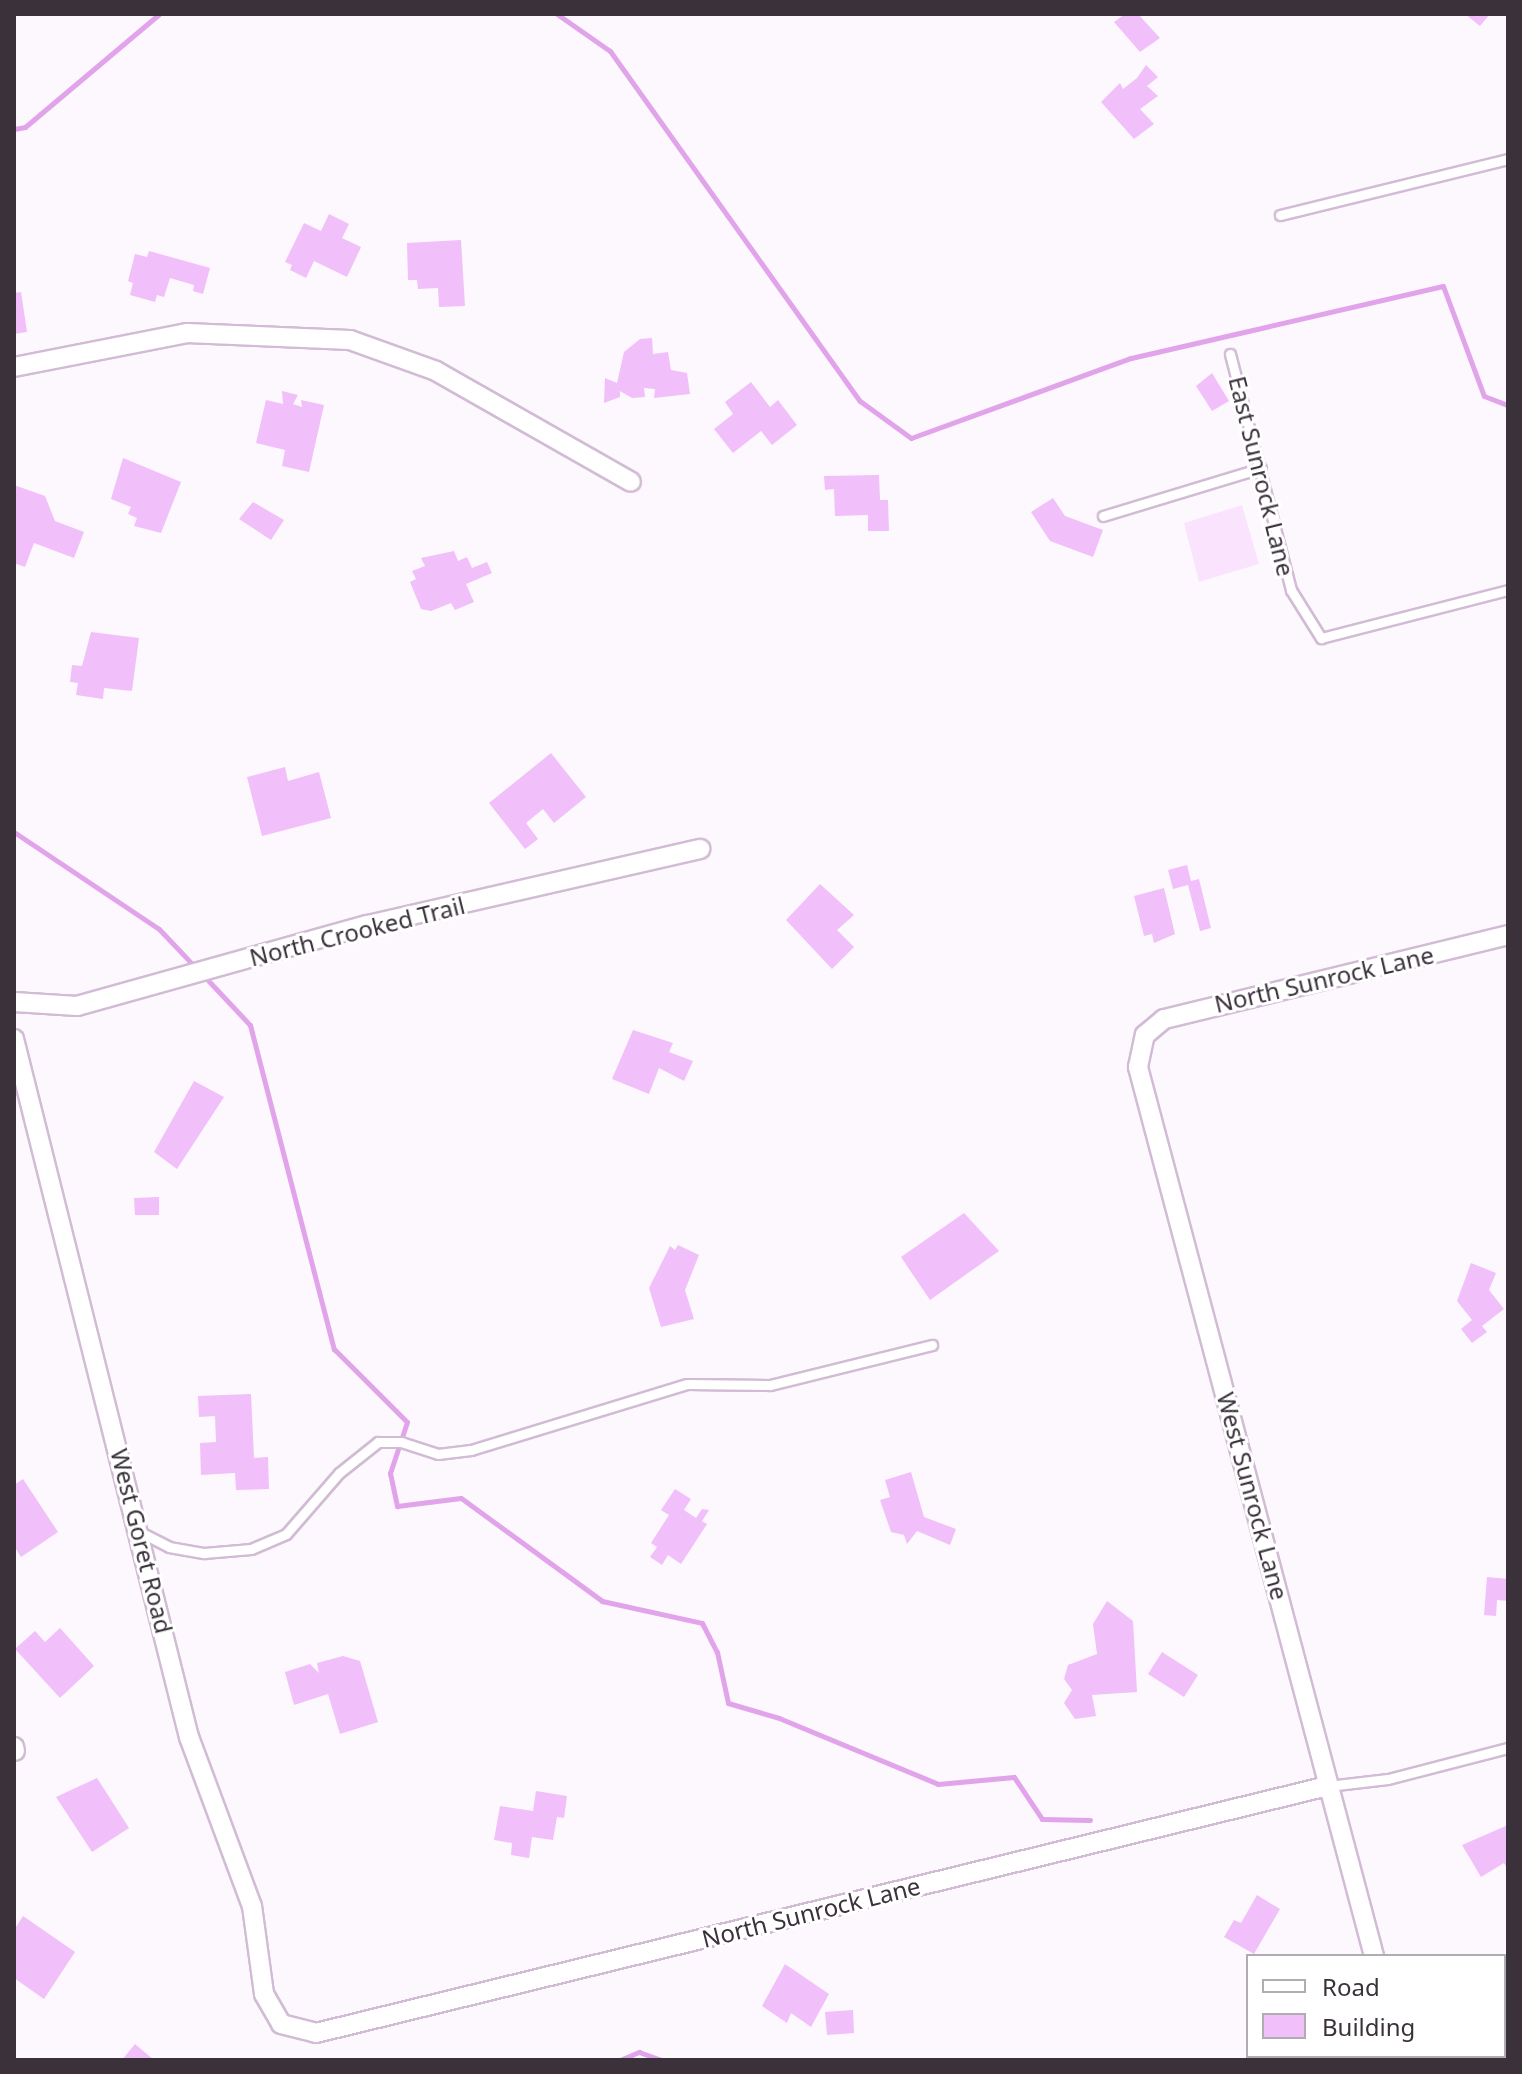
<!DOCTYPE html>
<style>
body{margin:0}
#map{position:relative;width:1522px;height:2074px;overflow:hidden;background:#fdf8fe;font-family:"Noto Sans",sans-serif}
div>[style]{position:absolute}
.green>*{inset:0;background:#fae4fd}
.stream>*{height:5px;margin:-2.5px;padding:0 2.5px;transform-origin:2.5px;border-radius:2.5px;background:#e1a3ea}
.building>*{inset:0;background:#f1bff9}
.roads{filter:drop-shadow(2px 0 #d2bbd5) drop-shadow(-2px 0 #d2bbd5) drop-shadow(0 2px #d2bbd5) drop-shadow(0 -2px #d2bbd5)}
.lane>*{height:9px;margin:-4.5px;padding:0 4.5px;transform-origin:4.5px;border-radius:4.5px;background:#fff}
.street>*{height:18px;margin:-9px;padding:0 9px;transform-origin:9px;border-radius:9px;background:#fff}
span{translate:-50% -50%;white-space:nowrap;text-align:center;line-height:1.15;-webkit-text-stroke:6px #fff;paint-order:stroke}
.street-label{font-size:24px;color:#3a313b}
.frame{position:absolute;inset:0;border:16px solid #3a313b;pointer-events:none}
.legend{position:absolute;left:1246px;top:1954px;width:260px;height:104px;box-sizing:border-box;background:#fff;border:2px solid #b0adb1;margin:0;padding:10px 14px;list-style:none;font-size:24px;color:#3a313b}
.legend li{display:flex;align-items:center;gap:16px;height:40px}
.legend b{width:40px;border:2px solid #b0adb1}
</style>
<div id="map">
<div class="green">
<div style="clip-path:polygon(1242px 505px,1259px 564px,1199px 582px,1184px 523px)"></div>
</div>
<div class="stream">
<div style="left:557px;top:14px;width:65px;rotate:34.9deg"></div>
<div style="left:610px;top:51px;width:430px;rotate:54.5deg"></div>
<div style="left:860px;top:401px;width:63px;rotate:36deg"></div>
<div style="left:911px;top:438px;width:234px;rotate:-20deg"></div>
<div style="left:1131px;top:358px;width:320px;rotate:-13deg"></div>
<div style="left:1443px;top:286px;width:117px;rotate:69.6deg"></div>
<div style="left:1484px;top:396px;width:26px;rotate:21deg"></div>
<div style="left:14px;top:129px;width:11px;rotate:-10deg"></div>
<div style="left:25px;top:127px;width:175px;rotate:-40.1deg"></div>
<div style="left:14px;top:832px;width:174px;rotate:33.8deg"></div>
<div style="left:159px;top:929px;width:55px;rotate:46.5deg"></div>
<div style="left:204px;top:976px;width:67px;rotate:46.8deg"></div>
<div style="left:250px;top:1025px;width:335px;rotate:75.5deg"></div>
<div style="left:334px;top:1349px;width:103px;rotate:45deg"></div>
<div style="left:407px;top:1422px;width:54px;rotate:108.4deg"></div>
<div style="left:390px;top:1473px;width:34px;rotate:78deg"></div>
<div style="left:397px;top:1506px;width:64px;rotate:-7.1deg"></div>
<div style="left:461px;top:1498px;width:175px;rotate:36.1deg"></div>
<div style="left:602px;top:1601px;width:102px;rotate:12.4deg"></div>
<div style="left:702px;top:1623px;width:33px;rotate:63deg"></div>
<div style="left:717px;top:1652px;width:52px;rotate:77.8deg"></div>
<div style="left:728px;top:1703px;width:53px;rotate:16.4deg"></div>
<div style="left:779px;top:1718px;width:172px;rotate:22.5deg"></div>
<div style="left:938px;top:1784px;width:76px;rotate:-5.3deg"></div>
<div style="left:1014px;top:1777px;width:50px;rotate:56.3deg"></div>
<div style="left:1042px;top:1819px;width:48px;rotate:1.2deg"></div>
<div style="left:620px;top:2060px;width:21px;rotate:-23deg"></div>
<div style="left:639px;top:2052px;width:23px;rotate:20deg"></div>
</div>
<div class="building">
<div style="clip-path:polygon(1125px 14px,1138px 14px,1160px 38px,1140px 52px,1114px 22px)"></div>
<div style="clip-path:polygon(1465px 14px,1490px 14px,1480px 26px)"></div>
<div style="clip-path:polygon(1146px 65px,1158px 77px,1147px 86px,1158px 96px,1140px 109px,1154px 124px,1134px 139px,1101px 102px,1120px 83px,1123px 89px,1137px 78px)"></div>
<div style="clip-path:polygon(329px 214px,349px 224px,342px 238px,361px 247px,347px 277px,314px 261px,306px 278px,290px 270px,292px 265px,285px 262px,304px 223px,321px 231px)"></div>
<div style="clip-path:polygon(461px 240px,465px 306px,439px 307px,438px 288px,418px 289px,417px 280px,408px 280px,407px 243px)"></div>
<div style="clip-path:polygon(149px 251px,210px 268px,203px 294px,193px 291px,194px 285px,170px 278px,164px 297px,157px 295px,155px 302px,130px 295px,133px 283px,128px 281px,135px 254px,147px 257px)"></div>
<div style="clip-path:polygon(21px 292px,27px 332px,14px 334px,14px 293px)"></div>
<div style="clip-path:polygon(652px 338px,653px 354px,668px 352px,671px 370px,687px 373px,690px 394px,654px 398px,655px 389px,644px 388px,645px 397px,632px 398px,620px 391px,620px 397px,604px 403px,605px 378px,617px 383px,624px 352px,640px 339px)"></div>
<div style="clip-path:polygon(1212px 373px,1229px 401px,1212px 411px,1196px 386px)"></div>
<div style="clip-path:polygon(751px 382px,770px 407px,778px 400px,797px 425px,772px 445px,761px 431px,733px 453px,714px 429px,733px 414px,725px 402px)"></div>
<div style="clip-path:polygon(282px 391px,298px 395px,293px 404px,302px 407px,301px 400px,324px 405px,309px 472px,282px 466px,285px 450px,256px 443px,266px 400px,283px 404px)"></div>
<div style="clip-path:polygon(123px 458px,181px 482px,161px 533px,134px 526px,137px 518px,128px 514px,131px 507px,111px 499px)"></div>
<div style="clip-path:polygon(879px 475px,880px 500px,888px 500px,889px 531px,868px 531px,868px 515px,835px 516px,834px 489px,825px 490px,824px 476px)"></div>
<div style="clip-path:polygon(14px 485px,45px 496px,55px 521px,84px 532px,74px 558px,34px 543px,25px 567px,14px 563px)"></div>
<div style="clip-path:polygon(1053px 498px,1065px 516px,1103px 530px,1093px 557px,1050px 541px,1031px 512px)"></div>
<div style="clip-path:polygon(253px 502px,284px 520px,271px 540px,239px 519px)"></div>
<div style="clip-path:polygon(454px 551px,458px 561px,467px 557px,472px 568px,487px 562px,492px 573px,466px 584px,474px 602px,455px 610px,451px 603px,431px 611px,421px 609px,410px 582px,416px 579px,412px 571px,425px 566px,421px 558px)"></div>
<div style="clip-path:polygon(91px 632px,139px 638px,132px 691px,104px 688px,103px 699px,76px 695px,78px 683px,70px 682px,72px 665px,82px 666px)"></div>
<div style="clip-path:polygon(551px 753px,586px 797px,554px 823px,543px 809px,526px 823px,538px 839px,525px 849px,489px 803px)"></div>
<div style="clip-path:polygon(285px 767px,288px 781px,319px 772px,331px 818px,262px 836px,247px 777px)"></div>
<div style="clip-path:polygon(1187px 865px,1191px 881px,1199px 879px,1211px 928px,1200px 931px,1188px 885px,1173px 889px,1168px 870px)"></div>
<div style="clip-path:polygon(820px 884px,854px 915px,837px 930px,854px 947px,832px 969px,786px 920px)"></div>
<div style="clip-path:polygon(1164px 888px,1175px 934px,1154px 943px,1152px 934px,1144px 936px,1134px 896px)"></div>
<div style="clip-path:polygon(633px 1030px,673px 1043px,669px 1052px,693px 1061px,684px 1081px,659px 1068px,649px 1094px,612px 1079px)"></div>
<div style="clip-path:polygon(194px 1081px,224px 1097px,177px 1169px,154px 1152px)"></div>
<div style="clip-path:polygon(159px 1197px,159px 1215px,135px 1215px,134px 1198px)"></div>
<div style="clip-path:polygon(964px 1213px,999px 1251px,930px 1300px,901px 1257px)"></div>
<div style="clip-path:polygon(678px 1245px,699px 1255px,685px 1290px,694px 1319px,661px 1327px,649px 1288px,670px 1246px,675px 1250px)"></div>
<div style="clip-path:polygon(1471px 1263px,1496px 1273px,1489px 1290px,1504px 1309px,1482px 1326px,1487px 1332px,1472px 1343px,1461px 1329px,1472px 1320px,1457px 1301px)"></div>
<div style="clip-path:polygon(251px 1394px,254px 1458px,268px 1457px,269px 1489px,236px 1490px,235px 1473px,201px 1475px,200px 1443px,216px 1442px,215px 1416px,199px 1417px,198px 1396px)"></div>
<div style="clip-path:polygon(911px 1472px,924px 1517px,956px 1529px,950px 1545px,917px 1531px,907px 1544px,904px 1535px,891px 1532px,880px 1500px,890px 1497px,885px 1480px)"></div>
<div style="clip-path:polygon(23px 1479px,58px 1532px,21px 1557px,14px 1546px,14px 1485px)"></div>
<div style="clip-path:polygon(675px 1489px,691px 1499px,684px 1510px,696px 1518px,702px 1509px,709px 1510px,702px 1521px,707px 1524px,681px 1564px,668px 1555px,662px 1565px,650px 1557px,657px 1547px,651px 1543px,669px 1515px,661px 1510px)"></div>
<div style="clip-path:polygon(1487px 1577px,1508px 1579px,1508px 1601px,1497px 1600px,1496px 1616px,1484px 1615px)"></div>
<div style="clip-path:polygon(1107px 1601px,1133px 1621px,1137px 1692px,1092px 1695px,1096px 1716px,1075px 1719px,1064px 1703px,1072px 1690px,1064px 1679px,1068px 1665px,1097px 1654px,1093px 1624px)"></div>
<div style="clip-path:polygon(60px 1628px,94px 1666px,60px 1698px,15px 1649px,35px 1631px,45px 1642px)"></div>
<div style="clip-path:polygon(1162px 1652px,1198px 1675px,1184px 1697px,1148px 1674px)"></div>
<div style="clip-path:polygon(343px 1656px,360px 1661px,378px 1722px,340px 1734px,328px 1694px,294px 1705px,285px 1672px,310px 1664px,319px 1673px,317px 1663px)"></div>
<div style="clip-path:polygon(97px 1778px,129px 1828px,92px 1852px,56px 1797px)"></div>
<div style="clip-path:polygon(536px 1791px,567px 1796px,564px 1818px,557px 1817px,553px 1840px,532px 1837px,529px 1858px,511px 1855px,512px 1843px,494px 1840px,500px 1806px,533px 1811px)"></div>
<div style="clip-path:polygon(1508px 1825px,1508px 1870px,1504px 1863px,1481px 1877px,1462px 1845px)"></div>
<div style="clip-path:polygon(1257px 1895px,1280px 1909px,1254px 1954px,1224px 1937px,1234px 1920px,1241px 1923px)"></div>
<div style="clip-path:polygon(23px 1916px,75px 1952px,44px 1999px,14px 1978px,14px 1930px)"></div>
<div style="clip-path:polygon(785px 1964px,829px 1994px,811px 2027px,791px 2013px,787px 2023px,762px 2006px)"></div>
<div style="clip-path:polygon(853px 2010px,854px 2033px,827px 2035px,825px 2012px)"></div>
<div style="clip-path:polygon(135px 2044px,154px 2060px,122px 2060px)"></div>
</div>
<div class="roads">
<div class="lane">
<div style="left:1280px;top:215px;width:235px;rotate:-13.8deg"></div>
<div style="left:1230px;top:354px;width:244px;rotate:75.5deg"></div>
<div style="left:1291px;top:590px;width:57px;rotate:58deg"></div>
<div style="left:1321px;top:638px;width:193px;rotate:-14.4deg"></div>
<div style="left:1103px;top:516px;width:165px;rotate:-16.9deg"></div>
<div style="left:142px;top:1533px;width:30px;rotate:27deg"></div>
<div style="left:169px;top:1547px;width:36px;rotate:10deg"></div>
<div style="left:204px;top:1553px;width:47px;rotate:-4.9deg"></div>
<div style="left:251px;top:1549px;width:38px;rotate:-23deg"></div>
<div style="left:286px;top:1534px;width:81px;rotate:-49deg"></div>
<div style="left:339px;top:1473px;width:50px;rotate:-38.5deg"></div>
<div style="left:378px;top:1442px;width:23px"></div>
<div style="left:401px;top:1442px;width:39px;rotate:18deg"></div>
<div style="left:438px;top:1454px;width:33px;rotate:-7deg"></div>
<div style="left:471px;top:1450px;width:226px;rotate:-17deg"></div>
<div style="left:687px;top:1384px;width:83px;rotate:0.7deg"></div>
<div style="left:770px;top:1385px;width:167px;rotate:-13.9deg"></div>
<div style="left:1328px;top:1786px;width:60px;rotate:-6.7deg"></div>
<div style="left:1388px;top:1779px;width:124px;rotate:-14.5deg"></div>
<div style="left:1504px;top:1984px;width:4px"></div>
</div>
<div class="street">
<div style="left:14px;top:367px;width:176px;rotate:-11.1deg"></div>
<div style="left:187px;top:333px;width:163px;rotate:2.5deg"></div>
<div style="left:350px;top:340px;width:91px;rotate:19.8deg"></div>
<div style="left:436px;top:371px;width:224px;rotate:29.6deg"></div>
<div style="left:14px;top:1002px;width:63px;rotate:3.6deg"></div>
<div style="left:77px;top:1006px;width:302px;rotate:-15.6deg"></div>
<div style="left:368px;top:925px;width:341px;rotate:-12.9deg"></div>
<div style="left:14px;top:1039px;width:720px;rotate:75.93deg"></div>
<div style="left:189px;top:1737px;width:180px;rotate:69.6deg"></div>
<div style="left:252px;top:1906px;width:89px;rotate:82.2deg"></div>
<div style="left:264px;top:1994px;width:34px;rotate:60deg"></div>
<div style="left:281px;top:2024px;width:36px;rotate:14deg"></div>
<div style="left:316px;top:2033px;width:1042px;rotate:-13.72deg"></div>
<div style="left:14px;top:1747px;width:4px;rotate:76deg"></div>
<div style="left:1374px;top:1956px;width:920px;rotate:-104.87deg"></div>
<div style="left:1138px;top:1067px;width:33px;rotate:-78deg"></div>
<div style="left:1145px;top:1035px;width:25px;rotate:-40deg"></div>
<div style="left:1164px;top:1019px;width:354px;rotate:-13.7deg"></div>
</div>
</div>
<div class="street-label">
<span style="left:1262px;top:476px;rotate:76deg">East Sunrock Lane</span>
<span style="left:357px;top:931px;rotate:-14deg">North Crooked Trail</span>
<span style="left:1324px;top:979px;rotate:-13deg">North Sunrock Lane</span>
<span style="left:1253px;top:1496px;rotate:75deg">West Sunrock Lane</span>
<span style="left:142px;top:1541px;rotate:76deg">West Goret Road</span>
<span style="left:811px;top:1912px;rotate:-14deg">North Sunrock Lane</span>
</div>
<div class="frame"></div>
<ul class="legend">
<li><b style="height:10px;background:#fff"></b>Road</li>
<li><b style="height:22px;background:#f1bff9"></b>Building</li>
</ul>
</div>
